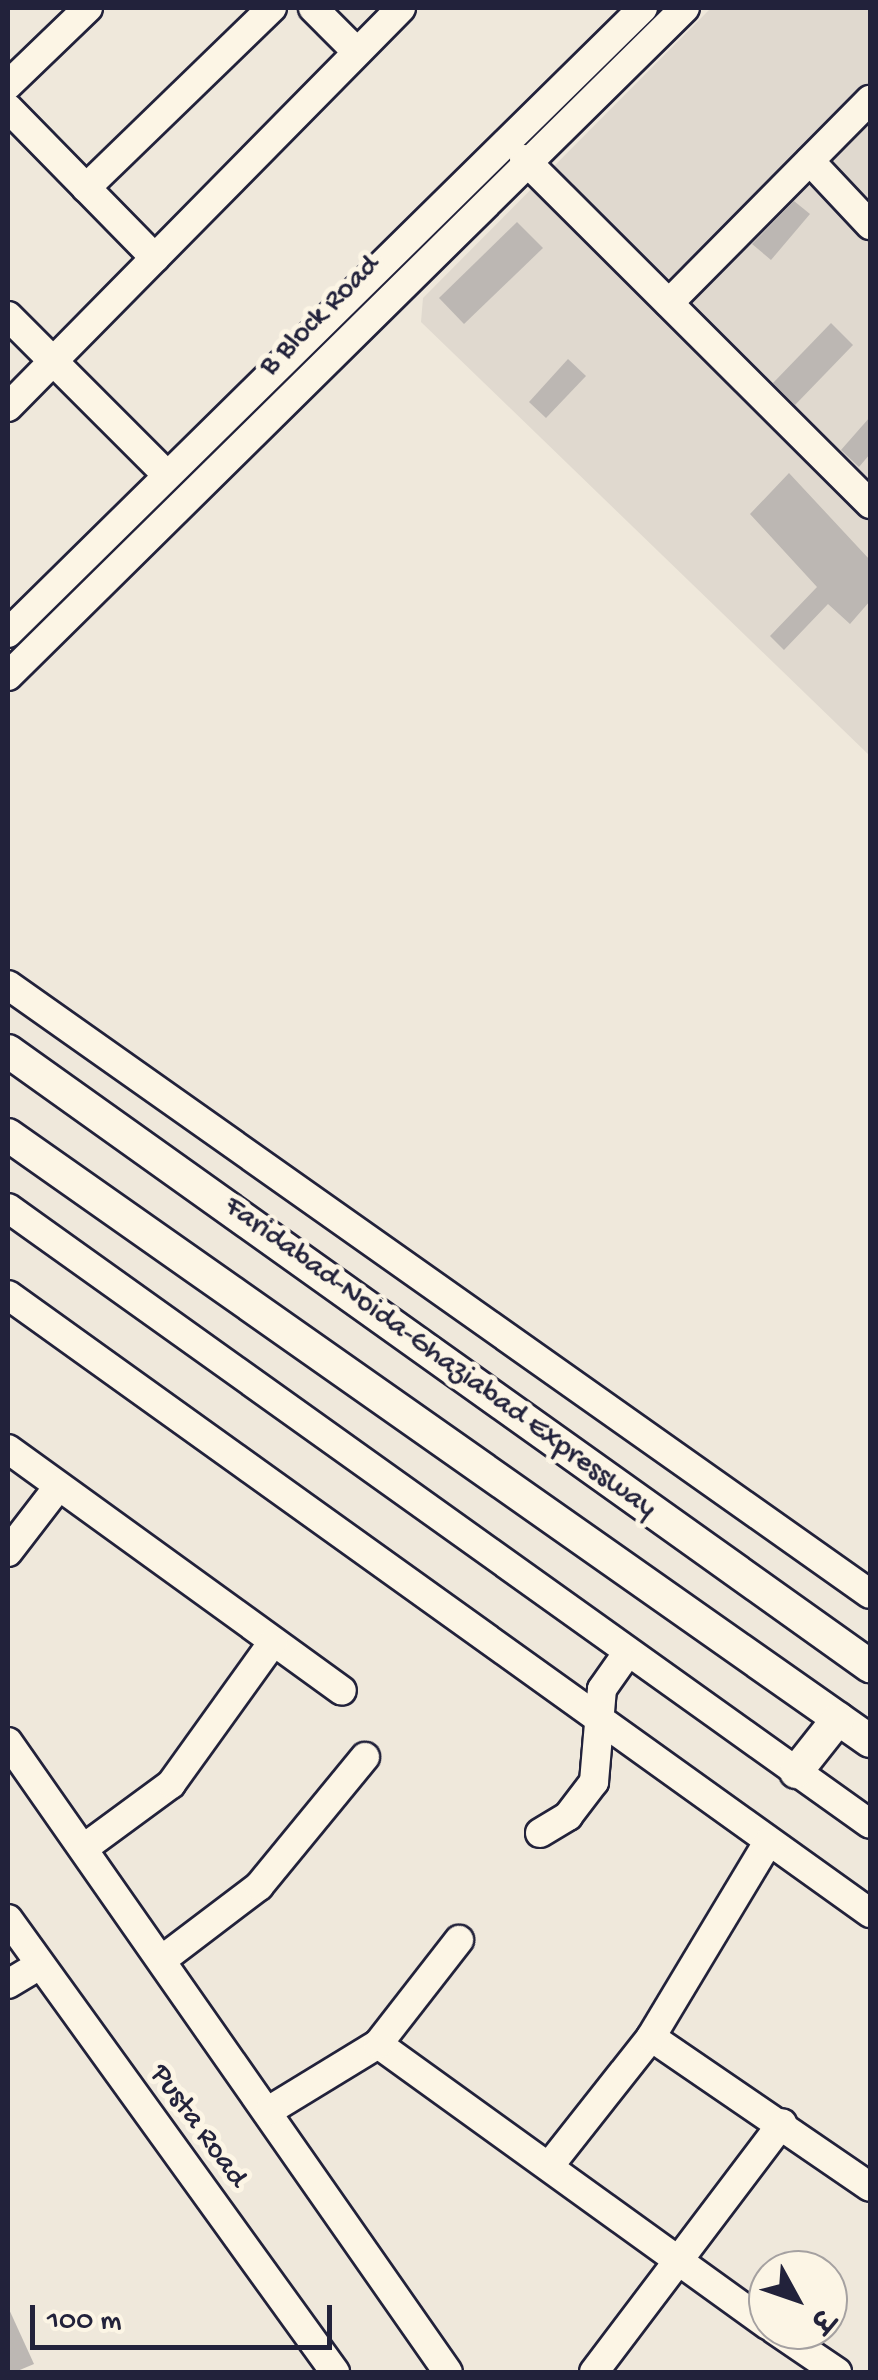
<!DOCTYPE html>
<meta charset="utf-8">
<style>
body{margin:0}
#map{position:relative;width:878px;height:2380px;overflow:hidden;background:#efe8db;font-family:"Gochi Hand","Playpen Sans Deva",sans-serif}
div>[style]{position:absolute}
.built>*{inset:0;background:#e0d9cf}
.building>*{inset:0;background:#bcb7b3}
.roads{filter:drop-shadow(2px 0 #22223b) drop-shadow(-2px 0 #22223b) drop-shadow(0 2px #22223b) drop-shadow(0 -2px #22223b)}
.minor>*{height:28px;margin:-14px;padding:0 14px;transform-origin:14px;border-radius:14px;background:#fcf5e5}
.major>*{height:32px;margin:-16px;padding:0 16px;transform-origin:16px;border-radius:16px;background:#fcf5e5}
span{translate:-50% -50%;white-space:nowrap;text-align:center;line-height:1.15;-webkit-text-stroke:10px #fcf5e5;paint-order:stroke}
.street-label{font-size:30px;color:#22223b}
.frame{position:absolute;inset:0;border:10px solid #22223b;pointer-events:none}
.north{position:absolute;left:748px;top:2250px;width:100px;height:100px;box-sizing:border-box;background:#fcf5e5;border:2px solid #a5a1a1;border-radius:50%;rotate:130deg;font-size:28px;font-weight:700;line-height:40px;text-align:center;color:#22223b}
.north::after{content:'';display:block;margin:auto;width:35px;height:45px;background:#22223b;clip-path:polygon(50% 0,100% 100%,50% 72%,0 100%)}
.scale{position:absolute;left:30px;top:2305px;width:302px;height:45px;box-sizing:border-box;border:5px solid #22223b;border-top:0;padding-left:12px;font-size:30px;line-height:35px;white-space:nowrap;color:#22223b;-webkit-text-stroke:8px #fcf5e5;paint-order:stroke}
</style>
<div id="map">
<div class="built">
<div style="clip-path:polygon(711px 8px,870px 8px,870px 756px,421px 322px,423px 298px)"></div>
</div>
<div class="building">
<div style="clip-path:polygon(794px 201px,810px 214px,771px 260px,752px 244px)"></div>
<div style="clip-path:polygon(517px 222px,543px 248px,464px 324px,439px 298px)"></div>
<div style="clip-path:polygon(831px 323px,853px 345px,795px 405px,773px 383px)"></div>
<div style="clip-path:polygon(568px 359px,586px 376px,546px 418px,529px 402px)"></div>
<div style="clip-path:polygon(870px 417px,870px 454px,859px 467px,841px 450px)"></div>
<div style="clip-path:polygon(789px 473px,870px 560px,870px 601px,850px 624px,828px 604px,784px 650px,770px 636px,817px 587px,750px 514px)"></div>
<div style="clip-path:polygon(8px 2307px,34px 2364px,15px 2372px,8px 2372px)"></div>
</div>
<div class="roads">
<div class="minor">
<div style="left:313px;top:8px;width:62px;rotate:45deg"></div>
<div style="left:8px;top:85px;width:111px;rotate:-43.9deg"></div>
<div style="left:8px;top:108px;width:210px;rotate:45.6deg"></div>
<div style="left:524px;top:159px;width:489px;rotate:44.9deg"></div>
<div style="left:810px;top:161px;width:88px;rotate:46.8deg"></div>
<div style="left:86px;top:188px;width:259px;rotate:-44.1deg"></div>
<div style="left:669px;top:303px;width:286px;rotate:-45.3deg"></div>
<div style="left:8px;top:316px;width:225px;rotate:45deg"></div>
<div style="left:8px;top:407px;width:560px;rotate:-45.43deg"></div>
<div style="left:8px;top:633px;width:891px;rotate:-44.55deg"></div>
<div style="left:8px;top:676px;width:951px;rotate:-44.62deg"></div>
<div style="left:8px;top:985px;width:1055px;rotate:35.24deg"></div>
<div style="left:8px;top:1208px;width:1059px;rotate:35.55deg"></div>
<div style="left:8px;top:1295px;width:1061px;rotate:35.64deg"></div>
<div style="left:8px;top:1449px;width:412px;rotate:35.9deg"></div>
<div style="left:8px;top:1552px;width:82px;rotate:-52.4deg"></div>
<div style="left:8px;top:1742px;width:768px;rotate:55.07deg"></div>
<div style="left:540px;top:1833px;width:33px;rotate:-31deg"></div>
<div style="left:568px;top:1816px;width:43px;rotate:-52.6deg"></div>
<div style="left:594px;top:1782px;width:93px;rotate:-85.1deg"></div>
<div style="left:602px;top:1689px;width:45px;rotate:-54.9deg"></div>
<div style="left:84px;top:1848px;width:108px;rotate:-36.3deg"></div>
<div style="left:171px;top:1784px;width:175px;rotate:-54.3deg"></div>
<div style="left:8px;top:1919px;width:559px;rotate:54.18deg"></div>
<div style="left:163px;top:1959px;width:121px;rotate:-37.2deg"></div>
<div style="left:259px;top:1886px;width:167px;rotate:-50.6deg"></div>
<div style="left:8px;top:1984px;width:37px;rotate:-31deg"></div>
<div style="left:651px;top:2037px;width:265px;rotate:34.4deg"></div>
<div style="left:378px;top:2044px;width:481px;rotate:35.8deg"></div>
<div style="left:270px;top:2110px;width:127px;rotate:-31.4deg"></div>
<div style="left:378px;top:2044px;width:132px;rotate:-52.1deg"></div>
<div style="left:550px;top:2165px;width:163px;rotate:-51.7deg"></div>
<div style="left:651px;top:2037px;width:227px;rotate:-59deg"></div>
<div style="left:775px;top:2330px;width:75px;rotate:34.1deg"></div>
<div style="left:594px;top:2372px;width:312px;rotate:-52.9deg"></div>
</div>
<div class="major">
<div style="left:8px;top:1051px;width:1059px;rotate:35.51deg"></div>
<div style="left:8px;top:1135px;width:1054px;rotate:35.11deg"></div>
<div style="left:796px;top:1772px;width:68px;rotate:-51.6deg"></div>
</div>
</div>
<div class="street-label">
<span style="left:321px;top:317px;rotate:-45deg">B Block Road</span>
<span style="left:439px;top:1359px;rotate:36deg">Faridabad-Noida-Ghaziabad Expressway</span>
<span style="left:197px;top:2127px;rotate:54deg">Pusta Road</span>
</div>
<div class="frame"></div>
<div class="north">उ</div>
<div class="scale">100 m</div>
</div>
